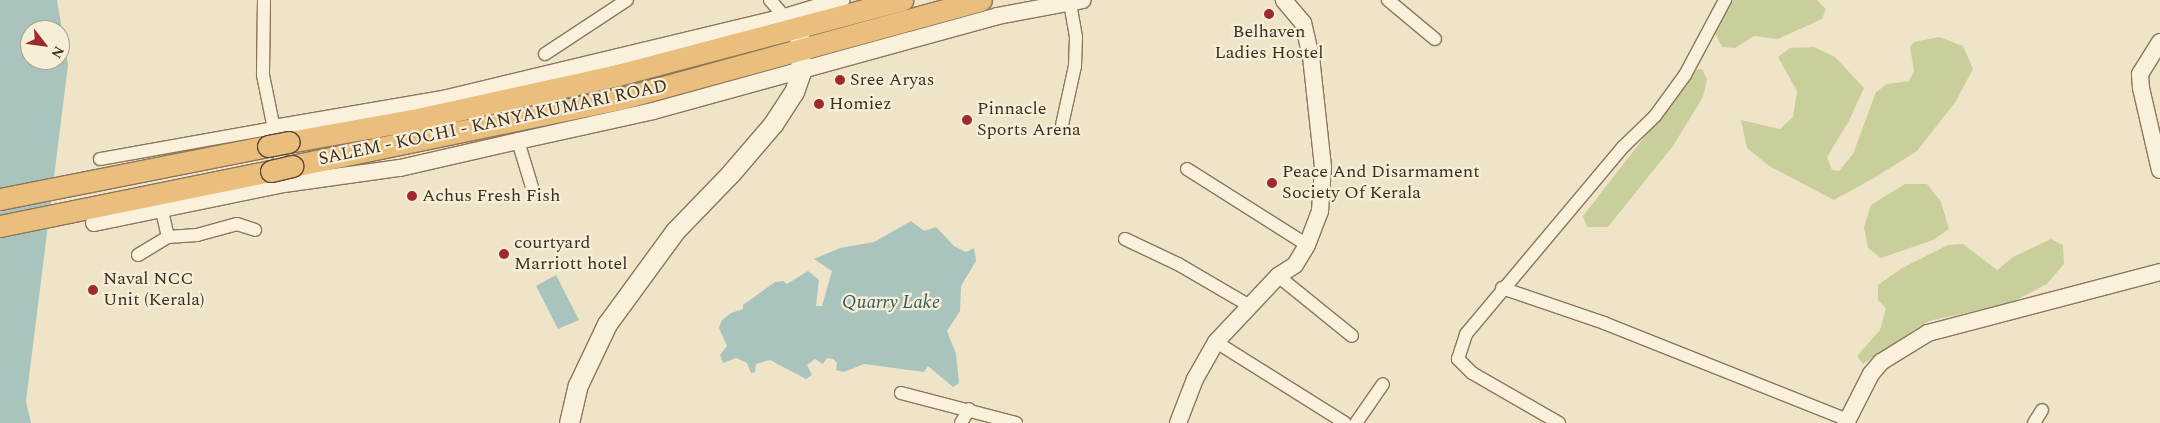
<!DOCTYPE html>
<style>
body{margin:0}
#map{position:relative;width:2160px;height:423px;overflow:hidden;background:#f0e4c8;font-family:Spectral,serif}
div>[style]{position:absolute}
.green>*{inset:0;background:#c9cf9b}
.water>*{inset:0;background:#a9c4bc}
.roads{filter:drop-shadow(1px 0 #8d765c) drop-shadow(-1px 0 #8d765c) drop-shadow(0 1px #8d765c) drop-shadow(0 -1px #8d765c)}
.minor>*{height:12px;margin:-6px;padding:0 6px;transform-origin:6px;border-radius:6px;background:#faf1dc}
.tertiary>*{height:16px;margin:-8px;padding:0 8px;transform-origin:8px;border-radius:8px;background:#faf1dc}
.secondary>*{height:19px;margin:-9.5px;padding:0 9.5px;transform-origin:9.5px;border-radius:9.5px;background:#faf1dc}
.trunk>*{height:21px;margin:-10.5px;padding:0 10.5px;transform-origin:10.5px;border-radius:10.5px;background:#eabe7c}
.bridges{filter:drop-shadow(1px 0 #5b4430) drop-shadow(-1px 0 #5b4430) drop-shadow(0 1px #5b4430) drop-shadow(0 -1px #5b4430)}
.trunk-bridge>*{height:21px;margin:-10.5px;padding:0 10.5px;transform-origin:10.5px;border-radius:10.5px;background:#eabe7c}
.dots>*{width:14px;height:14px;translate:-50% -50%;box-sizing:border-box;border:2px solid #f7eed8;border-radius:50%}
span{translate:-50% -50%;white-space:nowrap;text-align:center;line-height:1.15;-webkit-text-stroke:4.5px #f7eed8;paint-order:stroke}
.poi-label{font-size:18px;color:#3d2e20}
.left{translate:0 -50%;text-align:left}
.street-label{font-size:18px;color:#3d2e20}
.water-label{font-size:19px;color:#2f5d5a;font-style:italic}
.north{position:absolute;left:20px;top:20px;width:50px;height:50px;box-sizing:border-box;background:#f7eed8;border:1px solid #ada18e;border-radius:50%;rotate:120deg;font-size:14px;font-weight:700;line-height:20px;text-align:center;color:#3d2e20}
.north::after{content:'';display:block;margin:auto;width:18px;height:22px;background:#9e2a2b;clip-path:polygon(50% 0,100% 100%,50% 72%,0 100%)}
</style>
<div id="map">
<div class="green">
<div style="clip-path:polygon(1727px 0,1817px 0,1826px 9px,1822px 19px,1778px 39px,1754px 36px,1735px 48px,1722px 47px,1714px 31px)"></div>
<div style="clip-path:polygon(1939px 37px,1963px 46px,1973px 69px,1956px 101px,1917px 151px,1874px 178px,1834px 200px,1769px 166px,1747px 148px,1741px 120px,1780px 129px,1793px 117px,1797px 91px,1778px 57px,1790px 48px,1814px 47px,1835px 57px,1864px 88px,1849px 121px,1827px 157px,1832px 170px,1839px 171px,1853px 154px,1876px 92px,1887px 84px,1909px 81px,1914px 71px,1910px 47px,1914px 42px)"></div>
<div style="clip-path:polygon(1702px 69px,1707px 79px,1703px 97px,1673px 146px,1608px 227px,1587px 227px,1583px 216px,1667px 108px,1691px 70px)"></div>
<div style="clip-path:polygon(1905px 184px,1927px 184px,1941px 202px,1949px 229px,1933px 240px,1881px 258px,1868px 248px,1864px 227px,1871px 205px)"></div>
<div style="clip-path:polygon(2051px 239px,2063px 245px,2064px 264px,2047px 284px,2010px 303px,1929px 321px,1863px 364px,1857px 356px,1880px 330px,1886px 308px,1878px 300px,1878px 285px,1902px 268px,1948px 245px,1963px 244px,1997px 270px,2013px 257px)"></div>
</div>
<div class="water">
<div style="clip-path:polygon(evenodd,0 0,57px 0,68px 65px,26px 401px,31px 423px,0 423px,0 0,30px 30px,60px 30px,60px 60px,30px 60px,30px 30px)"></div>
<div style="clip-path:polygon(911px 221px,924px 231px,936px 227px,954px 246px,966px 252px,974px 248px,975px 253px,976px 261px,961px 286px,960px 311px,947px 331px,956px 354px,959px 383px,953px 387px,928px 366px,924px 372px,864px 364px,844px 372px,836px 370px,837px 363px,833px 359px,827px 358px,823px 364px,815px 359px,807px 365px,812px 375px,806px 379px,770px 360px,756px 364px,755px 372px,751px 373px,747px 363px,736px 358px,723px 363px,720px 355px,727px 346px,719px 328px,722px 320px,731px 313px,743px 309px,743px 305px,775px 282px,783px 281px,787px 284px,808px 271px,819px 280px,816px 306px,822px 306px,832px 271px,814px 259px,840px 248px,874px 242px)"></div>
<div style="clip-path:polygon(556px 275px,579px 320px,558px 329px,536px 286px)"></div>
</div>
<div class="roads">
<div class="minor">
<div style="left:264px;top:0;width:75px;rotate:90.8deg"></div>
<div style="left:263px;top:75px;width:100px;rotate:78.5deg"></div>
<div style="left:770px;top:0;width:23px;rotate:49deg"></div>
<div style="left:1388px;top:0;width:61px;rotate:39.7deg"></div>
<div style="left:545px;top:54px;width:98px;rotate:-33.4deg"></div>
<div style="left:1062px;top:125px;width:60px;rotate:-77.6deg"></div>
<div style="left:1075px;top:66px;width:29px;rotate:-88deg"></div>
<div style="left:1076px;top:37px;width:35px;rotate:-100deg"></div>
<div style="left:518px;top:141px;width:48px;rotate:73.1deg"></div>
<div style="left:100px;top:159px;width:177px;rotate:-10.1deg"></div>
<div style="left:1187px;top:169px;width:142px;rotate:32.3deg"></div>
<div style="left:168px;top:237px;width:29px;rotate:-4deg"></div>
<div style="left:197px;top:235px;width:41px;rotate:-15.4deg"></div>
<div style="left:237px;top:224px;width:19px;rotate:18deg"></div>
<div style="left:1125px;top:239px;width:59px;rotate:25.3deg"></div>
<div style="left:1178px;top:264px;width:83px;rotate:30.3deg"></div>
<div style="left:138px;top:255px;width:35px;rotate:-31deg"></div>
<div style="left:168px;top:237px;width:28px;rotate:-103deg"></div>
<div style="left:1278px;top:276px;width:95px;rotate:39deg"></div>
<div style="left:1502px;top:288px;width:108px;rotate:18.9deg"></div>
<div style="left:1604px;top:323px;width:263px;rotate:21.7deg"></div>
<div style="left:1216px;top:342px;width:152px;rotate:32.1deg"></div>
<div style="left:901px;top:393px;width:119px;rotate:14.6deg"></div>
<div style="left:961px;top:423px;width:16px;rotate:-60deg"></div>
<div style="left:1356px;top:423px;width:47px;rotate:-55.3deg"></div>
<div style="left:1559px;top:423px;width:100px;rotate:-150.1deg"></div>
<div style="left:1472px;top:373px;width:20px;rotate:-135deg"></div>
<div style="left:1458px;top:359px;width:26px;rotate:-72deg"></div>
<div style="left:1466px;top:334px;width:244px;rotate:-50deg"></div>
<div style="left:1623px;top:147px;width:45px;rotate:-44.1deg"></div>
<div style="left:1655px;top:116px;width:51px;rotate:-53.8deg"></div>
<div style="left:1685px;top:75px;width:85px;rotate:-61.9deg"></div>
<div style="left:2034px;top:423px;width:15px;rotate:-58deg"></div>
</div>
<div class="tertiary">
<div style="left:792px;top:23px;width:9px;rotate:-139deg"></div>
<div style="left:785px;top:17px;width:59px;rotate:-16.9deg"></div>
<div style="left:2160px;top:42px;width:38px;rotate:122deg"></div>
<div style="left:2140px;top:74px;width:14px;rotate:86deg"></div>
<div style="left:2141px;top:88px;width:84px;rotate:77deg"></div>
<div style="left:274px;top:128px;width:176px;rotate:-9.8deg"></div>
<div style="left:447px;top:98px;width:348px;rotate:-13.5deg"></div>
<div style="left:94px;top:223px;width:194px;rotate:-11.6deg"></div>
<div style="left:284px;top:184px;width:117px;rotate:-7.9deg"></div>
<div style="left:400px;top:168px;width:121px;rotate:-12.9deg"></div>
<div style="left:518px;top:141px;width:138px;rotate:-12.5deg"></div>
<div style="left:653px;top:111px;width:358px;rotate:-15.4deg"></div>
<div style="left:998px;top:16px;width:86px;rotate:-10.7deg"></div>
<div style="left:1178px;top:423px;width:47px;rotate:-68.9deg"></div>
<div style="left:1195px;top:379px;width:43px;rotate:-60.4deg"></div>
<div style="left:1216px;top:342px;width:91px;rotate:-46.8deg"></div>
<div style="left:1278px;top:276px;width:20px;rotate:-33deg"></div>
<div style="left:1295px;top:265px;width:23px;rotate:-59deg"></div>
<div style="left:1307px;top:245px;width:36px;rotate:-69deg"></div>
<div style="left:1320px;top:211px;width:44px;rotate:-86.1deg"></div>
<div style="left:1323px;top:167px;width:111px;rotate:-96.2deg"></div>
<div style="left:1311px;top:57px;width:35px;rotate:-103deg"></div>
<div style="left:1303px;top:23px;width:30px;rotate:-130deg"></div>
<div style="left:1846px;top:423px;width:55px;rotate:-63deg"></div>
<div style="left:1871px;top:374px;width:16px;rotate:-50deg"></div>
<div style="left:1881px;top:362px;width:55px;rotate:-31.7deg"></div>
<div style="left:1928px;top:333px;width:240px;rotate:-14.7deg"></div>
</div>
<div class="secondary">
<div style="left:569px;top:423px;width:39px;rotate:-77deg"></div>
<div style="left:578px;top:385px;width:68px;rotate:-64.6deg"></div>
<div style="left:607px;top:324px;width:115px;rotate:-53.8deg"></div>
<div style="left:675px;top:231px;width:81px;rotate:-46deg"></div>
<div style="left:731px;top:173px;width:65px;rotate:-49.4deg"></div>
<div style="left:773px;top:124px;width:38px;rotate:-57deg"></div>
<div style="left:794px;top:92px;width:21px;rotate:-71deg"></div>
<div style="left:801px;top:72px;width:37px;rotate:-93deg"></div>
</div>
<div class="trunk">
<div style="left:289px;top:142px;width:126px;rotate:-10.1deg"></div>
<div style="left:413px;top:120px;width:210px;rotate:-12.4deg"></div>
<div style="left:618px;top:75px;width:294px;rotate:-14.8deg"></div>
<div style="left:292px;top:166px;width:334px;rotate:-11.6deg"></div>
<div style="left:619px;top:99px;width:375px;rotate:-15.3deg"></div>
<div style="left:0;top:199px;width:273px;rotate:-11.2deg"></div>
<div style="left:0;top:226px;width:277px;rotate:-11.5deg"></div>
</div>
</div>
<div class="bridges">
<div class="trunk-bridge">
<div style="left:268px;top:146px;width:21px;rotate:-11deg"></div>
<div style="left:271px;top:171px;width:22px;rotate:-13deg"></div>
</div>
</div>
<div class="dots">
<div style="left:1269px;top:14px;background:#9e2a2b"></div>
<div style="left:840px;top:80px;background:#9e2a2b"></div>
<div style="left:819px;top:104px;background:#9e2a2b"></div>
<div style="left:967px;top:120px;background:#9e2a2b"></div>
<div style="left:1272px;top:183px;background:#9e2a2b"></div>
<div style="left:412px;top:196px;background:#9e2a2b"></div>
<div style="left:504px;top:254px;background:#9e2a2b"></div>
<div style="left:93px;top:290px;background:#9e2a2b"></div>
</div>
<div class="poi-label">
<span style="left:1269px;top:43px">Belhaven<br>Ladies Hostel</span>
<span class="left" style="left:850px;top:80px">Sree Aryas</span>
<span class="left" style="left:829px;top:104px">Homiez</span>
<span class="left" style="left:977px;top:120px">Pinnacle<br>Sports Arena</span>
<span class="left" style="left:1282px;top:183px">Peace And Disarmament<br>Society Of Kerala</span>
<span class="left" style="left:422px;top:196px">Achus Fresh Fish</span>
<span class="left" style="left:514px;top:254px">courtyard<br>Marriott hotel</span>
<span class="left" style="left:103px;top:290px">Naval NCC<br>Unit (Kerala)</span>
</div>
<div class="street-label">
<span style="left:493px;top:123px;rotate:-12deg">SALEM - KOCHI - KANYAKUMARI ROAD</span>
</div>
<div class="water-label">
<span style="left:891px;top:303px">Quarry Lake</span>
</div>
<div class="north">N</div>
</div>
